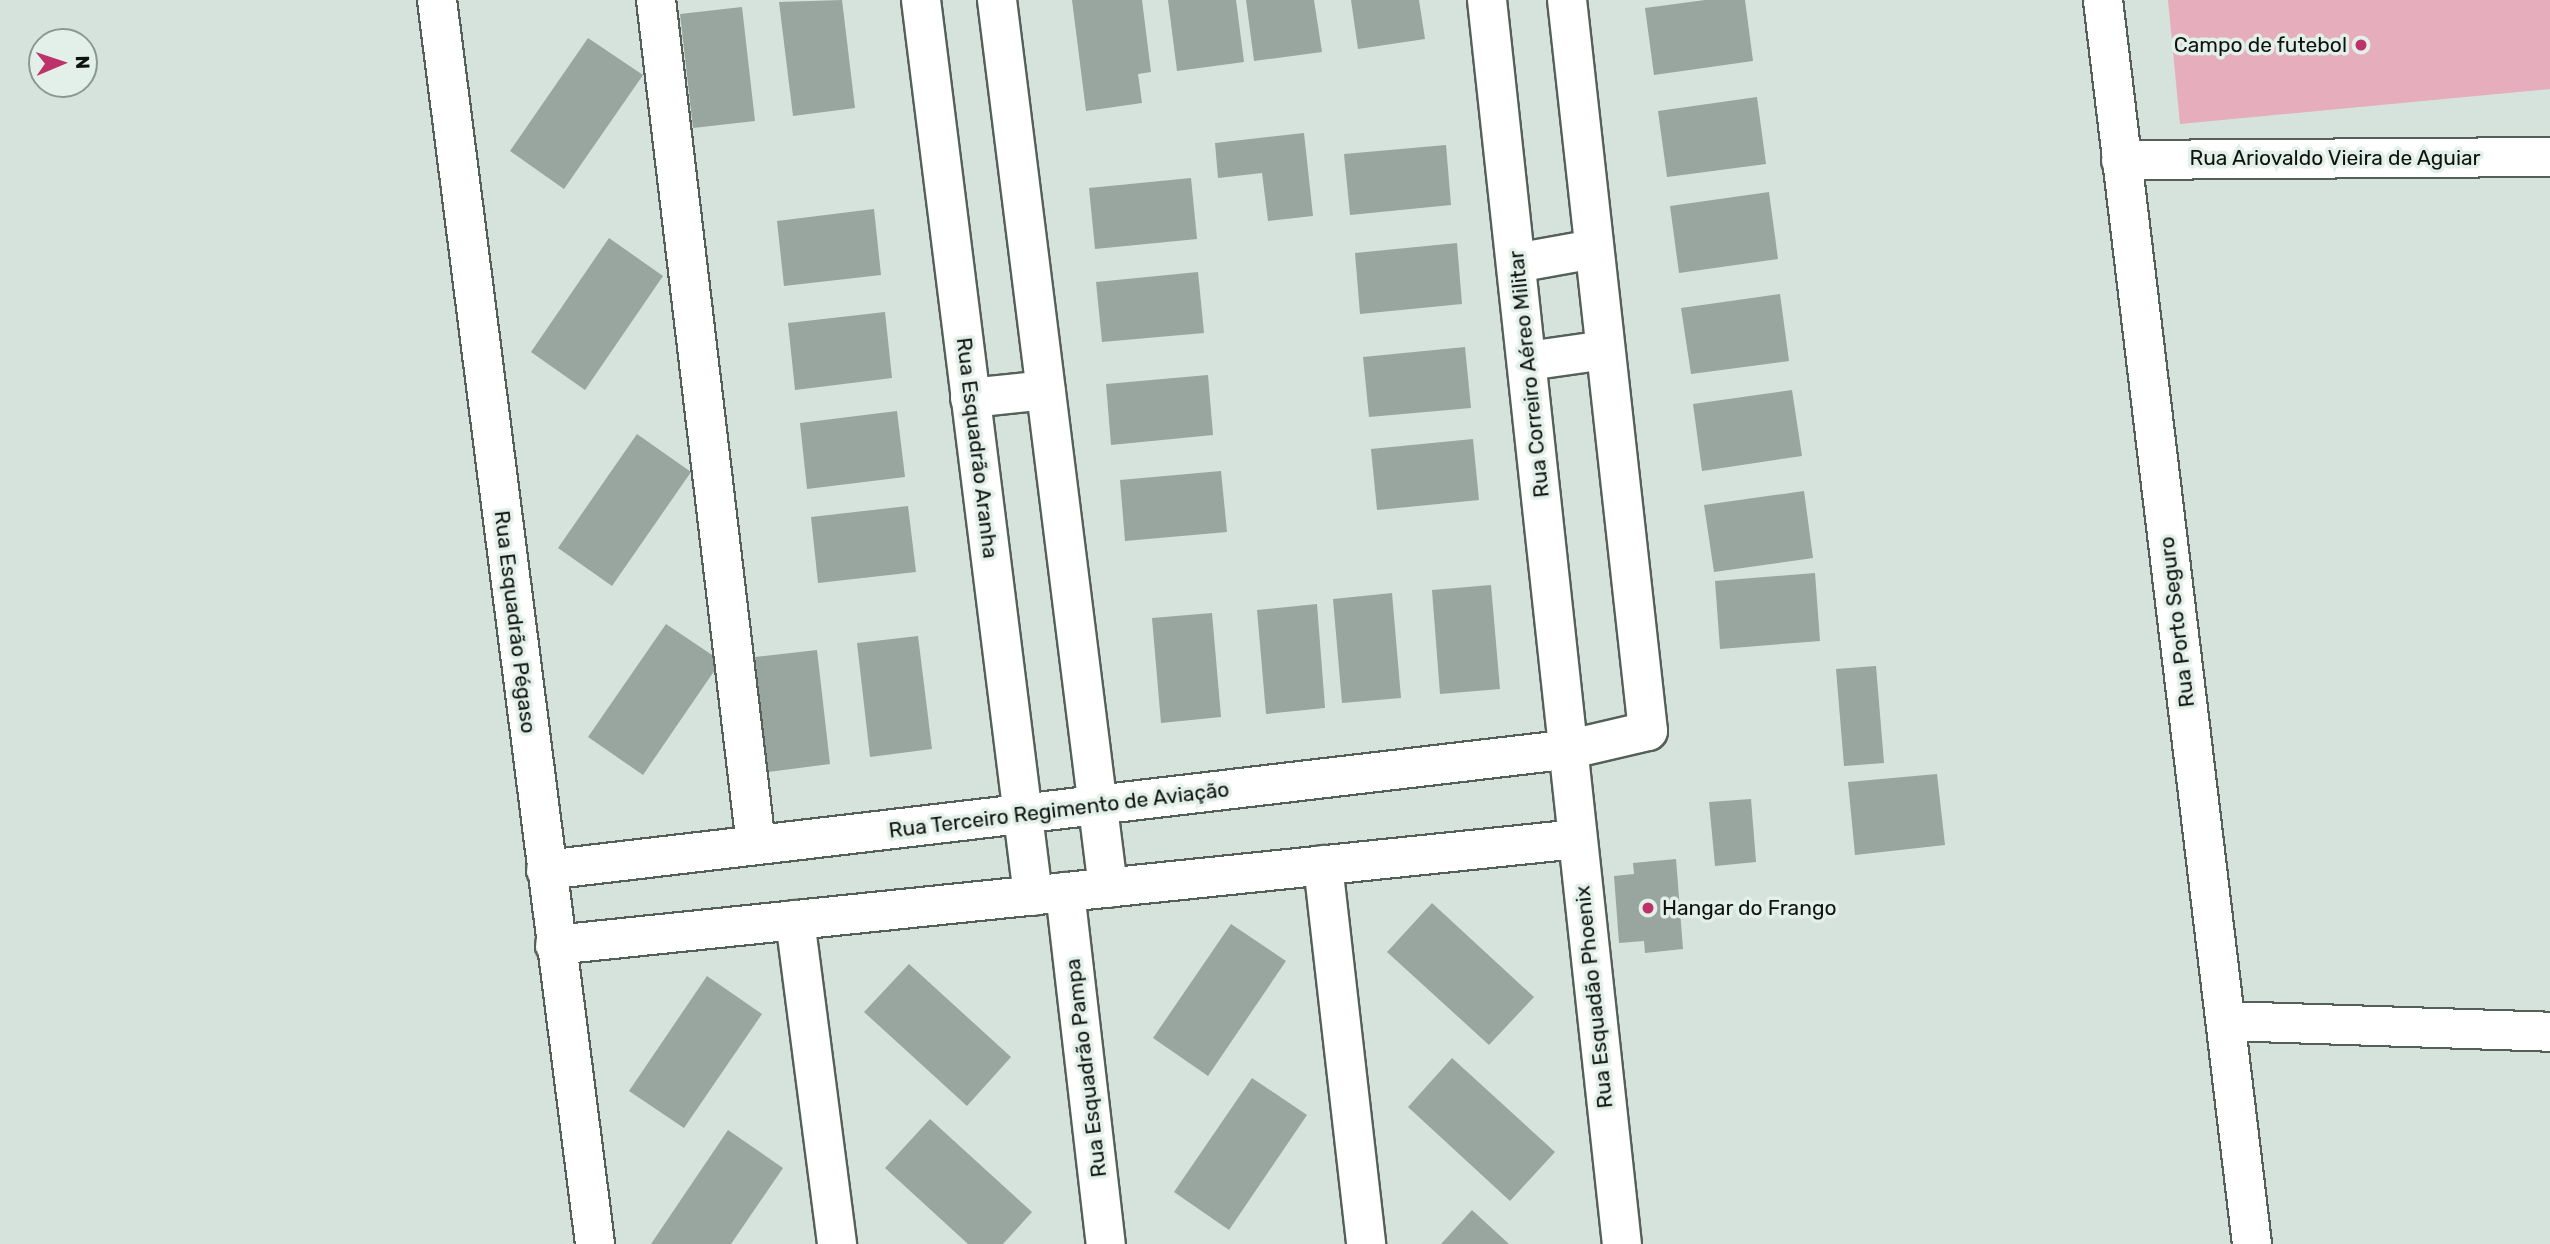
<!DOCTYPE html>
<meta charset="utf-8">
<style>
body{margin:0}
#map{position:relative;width:2550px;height:1244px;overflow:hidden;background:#d5e3dc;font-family:Rubik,sans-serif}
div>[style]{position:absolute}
.green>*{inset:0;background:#e6aebd}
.building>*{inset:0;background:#98a69f}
.roads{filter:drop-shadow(2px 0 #54605a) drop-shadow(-2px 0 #54605a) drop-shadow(0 2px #54605a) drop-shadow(0 -2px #54605a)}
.street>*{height:38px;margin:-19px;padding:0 19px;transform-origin:19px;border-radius:19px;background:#fff}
.dots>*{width:19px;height:19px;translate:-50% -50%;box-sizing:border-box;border:4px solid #e2f0e9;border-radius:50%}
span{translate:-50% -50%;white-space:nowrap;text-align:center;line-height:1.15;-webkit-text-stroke:7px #e2f0e9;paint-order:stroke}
.poi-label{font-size:21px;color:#0e1210}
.right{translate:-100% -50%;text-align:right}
.left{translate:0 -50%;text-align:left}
.street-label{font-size:21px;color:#0e1210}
.north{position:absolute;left:28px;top:28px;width:70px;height:70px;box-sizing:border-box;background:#e2f0e9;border:2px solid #8d9792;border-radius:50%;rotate:88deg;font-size:19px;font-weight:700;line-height:28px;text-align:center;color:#0e1210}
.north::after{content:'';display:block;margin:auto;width:24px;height:32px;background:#bd3269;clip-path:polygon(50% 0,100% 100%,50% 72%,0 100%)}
</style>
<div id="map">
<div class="green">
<div style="clip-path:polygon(2168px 0,2550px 0,2550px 89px,2180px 124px)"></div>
</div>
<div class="building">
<div style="clip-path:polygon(842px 0,855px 108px,793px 116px,779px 2px)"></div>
<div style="clip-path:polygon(1072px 0,1142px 0,1151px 72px,1138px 74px,1142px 103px,1086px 111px)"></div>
<div style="clip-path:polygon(1168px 0,1236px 0,1244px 62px,1177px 71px)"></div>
<div style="clip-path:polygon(1246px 0,1314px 0,1322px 52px,1254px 61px)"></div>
<div style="clip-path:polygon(1351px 0,1419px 0,1425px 39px,1358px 49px)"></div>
<div style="clip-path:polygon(1705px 0,1745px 0,1753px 61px,1654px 75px,1645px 8px)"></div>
<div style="clip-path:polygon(742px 7px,755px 121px,693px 128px,680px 14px)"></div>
<div style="clip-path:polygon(588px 38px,643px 75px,564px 189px,510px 151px)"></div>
<div style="clip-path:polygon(1757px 97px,1766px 164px,1667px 177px,1658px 111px)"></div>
<div style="clip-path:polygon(1304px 133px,1313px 216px,1268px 221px,1262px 173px,1218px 178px,1215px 143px)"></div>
<div style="clip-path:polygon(1446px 145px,1451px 205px,1350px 215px,1344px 154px)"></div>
<div style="clip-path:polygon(1191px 178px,1197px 239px,1095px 249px,1089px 188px)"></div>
<div style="clip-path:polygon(1769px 192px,1778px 259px,1679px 273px,1670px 206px)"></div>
<div style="clip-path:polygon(874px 209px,881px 275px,784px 286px,777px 221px)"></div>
<div style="clip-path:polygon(609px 238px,663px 276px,585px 390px,531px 352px)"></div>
<div style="clip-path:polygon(1457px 243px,1462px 304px,1360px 314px,1355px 253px)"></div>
<div style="clip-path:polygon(1198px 272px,1204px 333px,1102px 342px,1096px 282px)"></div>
<div style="clip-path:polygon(1780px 294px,1789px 361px,1691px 374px,1681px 308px)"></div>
<div style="clip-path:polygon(885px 312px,892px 378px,795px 390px,788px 323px)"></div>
<div style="clip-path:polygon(1465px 347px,1471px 408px,1369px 417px,1363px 357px)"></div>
<div style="clip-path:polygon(1208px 375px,1213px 435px,1111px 445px,1106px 384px)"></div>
<div style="clip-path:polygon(1792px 390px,1802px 456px,1702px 471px,1693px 404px)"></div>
<div style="clip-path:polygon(897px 411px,905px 477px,807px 489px,800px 423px)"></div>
<div style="clip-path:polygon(637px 434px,691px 472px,612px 586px,558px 548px)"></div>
<div style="clip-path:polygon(1473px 439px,1479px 500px,1377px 510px,1371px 449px)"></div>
<div style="clip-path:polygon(1221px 471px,1227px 532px,1125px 541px,1120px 480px)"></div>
<div style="clip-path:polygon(1804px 491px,1813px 558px,1714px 572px,1704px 505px)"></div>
<div style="clip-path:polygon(908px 506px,916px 572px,818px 583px,811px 517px)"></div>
<div style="clip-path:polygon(1815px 573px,1820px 641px,1720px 649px,1715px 581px)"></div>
<div style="clip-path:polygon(1491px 585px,1500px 689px,1440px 694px,1432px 590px)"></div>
<div style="clip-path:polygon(1392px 593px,1401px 698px,1342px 703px,1333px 599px)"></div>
<div style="clip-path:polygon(1317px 604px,1325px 708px,1266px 714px,1257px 610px)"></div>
<div style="clip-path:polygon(1212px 613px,1221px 717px,1161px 723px,1152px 618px)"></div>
<div style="clip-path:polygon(666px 624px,721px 661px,643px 775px,588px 737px)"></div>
<div style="clip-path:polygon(918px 636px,932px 749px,870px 757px,857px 643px)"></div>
<div style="clip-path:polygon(817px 650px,830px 764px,768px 772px,755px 657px)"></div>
<div style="clip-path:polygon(1876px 666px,1884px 763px,1844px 766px,1836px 669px)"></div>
<div style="clip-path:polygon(1937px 774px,1945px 845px,1855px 855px,1848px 782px)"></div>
<div style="clip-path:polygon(1751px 799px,1756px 862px,1715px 866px,1709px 802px)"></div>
<div style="clip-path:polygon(1676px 859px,1683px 949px,1645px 953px,1644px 941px,1619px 943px,1614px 876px,1634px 874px,1633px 863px)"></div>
<div style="clip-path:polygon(1432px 903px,1534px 997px,1489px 1045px,1387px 952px)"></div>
<div style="clip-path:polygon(1231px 924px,1286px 961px,1208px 1076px,1153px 1038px)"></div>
<div style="clip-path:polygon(909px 964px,1011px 1057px,967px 1106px,864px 1012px)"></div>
<div style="clip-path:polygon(707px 976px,762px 1014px,684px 1128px,629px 1091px)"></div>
<div style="clip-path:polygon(1452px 1058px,1555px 1152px,1510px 1201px,1408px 1107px)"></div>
<div style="clip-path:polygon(1252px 1078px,1307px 1115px,1229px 1230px,1174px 1192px)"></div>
<div style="clip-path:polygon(930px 1119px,1032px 1212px,1003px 1244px,968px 1244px,885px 1168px)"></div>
<div style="clip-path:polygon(728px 1130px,783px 1168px,731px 1244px,651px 1244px)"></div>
<div style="clip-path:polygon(1472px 1210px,1509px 1244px,1441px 1244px)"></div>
</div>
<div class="roads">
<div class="street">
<div style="left:437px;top:0;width:1254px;rotate:82.76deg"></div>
<div style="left:656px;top:0;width:851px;rotate:83.25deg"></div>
<div style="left:921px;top:0;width:903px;rotate:82.87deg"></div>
<div style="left:997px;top:0;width:895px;rotate:82.87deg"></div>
<div style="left:1487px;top:0;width:1251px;rotate:83.81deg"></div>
<div style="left:2103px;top:0;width:1253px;rotate:83.17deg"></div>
<div style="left:2121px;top:160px;width:429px;rotate:-0.4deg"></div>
<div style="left:1516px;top:263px;width:79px;rotate:-10.2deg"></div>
<div style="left:1528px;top:361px;width:78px;rotate:-8.1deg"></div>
<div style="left:970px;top:398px;width:76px;rotate:-6deg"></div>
<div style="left:1323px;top:865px;width:381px;rotate:83.5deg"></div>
<div style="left:546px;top:870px;width:1032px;rotate:-6.73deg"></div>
<div style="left:1571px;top:749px;width:79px;rotate:-13.2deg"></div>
<div style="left:1648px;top:731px;width:735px;rotate:-96.32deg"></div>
<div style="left:1065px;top:892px;width:354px;rotate:83.4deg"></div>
<div style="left:795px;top:920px;width:327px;rotate:82.6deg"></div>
<div style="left:555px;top:945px;width:1027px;rotate:-5.92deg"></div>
<div style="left:2226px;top:1021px;width:324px;rotate:1.9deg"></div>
</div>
</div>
<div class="dots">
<div style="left:2361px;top:45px;background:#bd3269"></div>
<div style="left:1648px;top:908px;background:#bd3269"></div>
</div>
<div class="poi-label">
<span class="right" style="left:2347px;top:45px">Campo de futebol</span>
<span class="left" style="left:1662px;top:908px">Hangar do Frango</span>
</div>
<div class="street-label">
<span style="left:2335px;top:158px">Rua Ariovaldo Vieira de Aguiar</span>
<span style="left:1529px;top:374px;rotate:-96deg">Rua Correiro Aéreo Militar</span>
<span style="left:977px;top:448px;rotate:83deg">Rua Esquadrão Aranha</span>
<span style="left:515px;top:622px;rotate:83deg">Rua Esquadrão Pégaso</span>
<span style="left:2177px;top:622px;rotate:-97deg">Rua Porto Seguro</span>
<span style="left:1059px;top:810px;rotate:-7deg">Rua Terceiro Regimento de Aviação</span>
<span style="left:1594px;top:997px;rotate:-96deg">Rua Esquadão Phoenix</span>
<span style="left:1086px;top:1068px;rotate:-97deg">Rua Esquadrão Pampa</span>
</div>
<div class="north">N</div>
</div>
